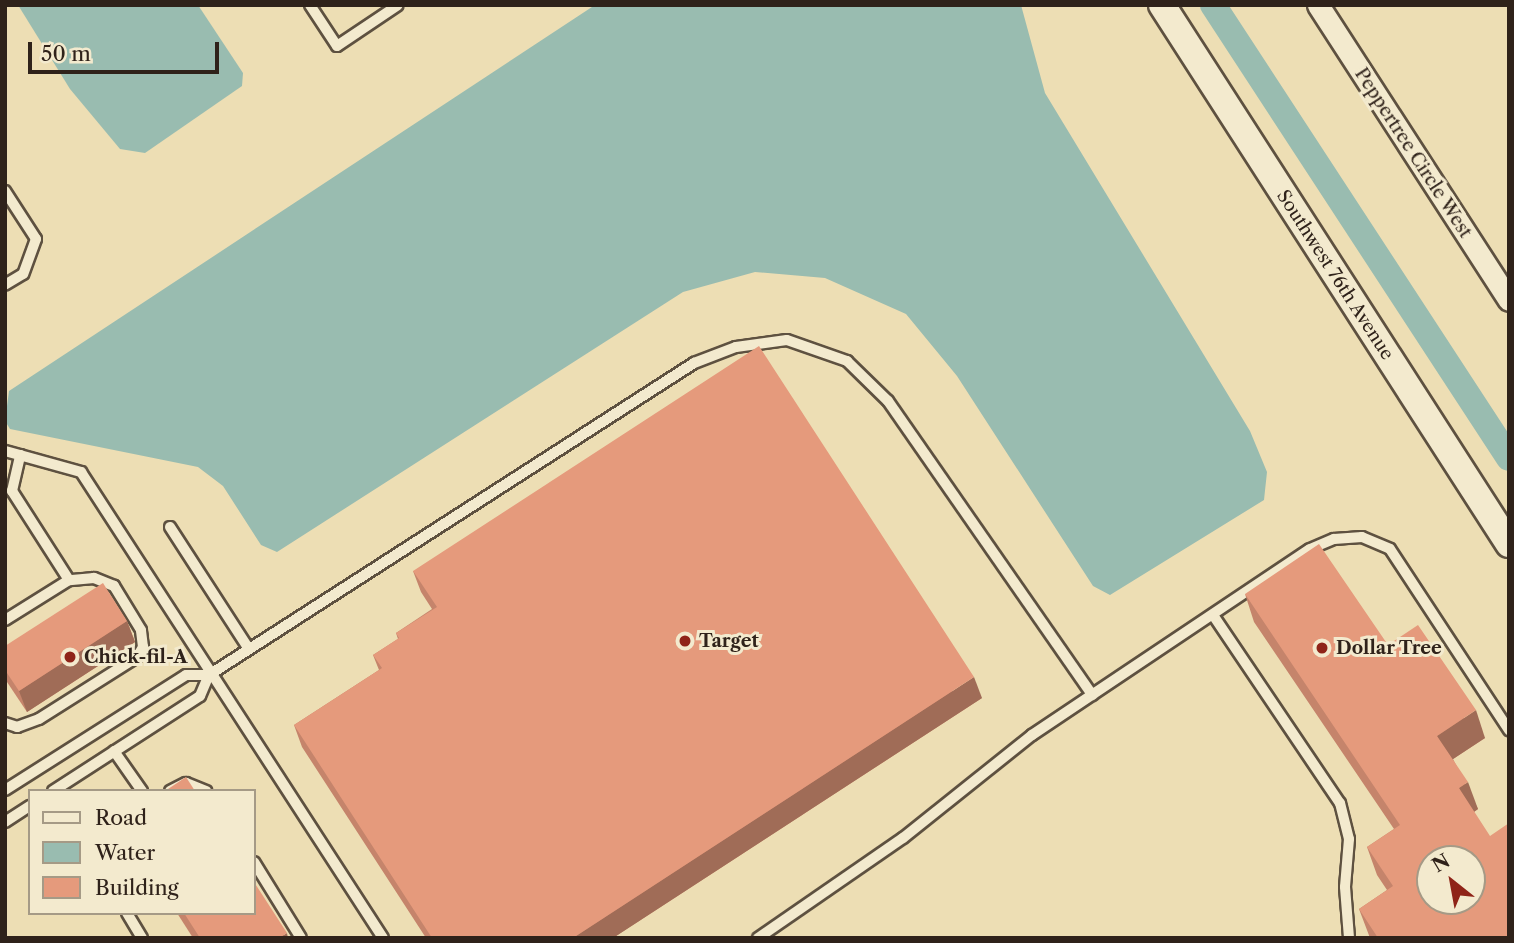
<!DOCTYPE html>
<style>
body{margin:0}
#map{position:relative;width:1514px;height:943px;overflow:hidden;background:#eddeb4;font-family:"Libre Caslon Text",serif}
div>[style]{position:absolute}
.water>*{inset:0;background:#99bcb0}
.canal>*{height:26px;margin:-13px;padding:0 13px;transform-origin:13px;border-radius:13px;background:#99bcb0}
.roads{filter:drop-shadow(2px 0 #5e5140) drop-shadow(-2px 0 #5e5140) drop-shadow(0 2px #5e5140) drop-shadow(0 -2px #5e5140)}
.service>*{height:10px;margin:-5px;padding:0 5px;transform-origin:5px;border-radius:5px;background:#f3eace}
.minor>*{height:21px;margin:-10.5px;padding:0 10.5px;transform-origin:10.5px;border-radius:10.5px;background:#f3eace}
.tertiary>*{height:26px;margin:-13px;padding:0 13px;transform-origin:13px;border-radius:13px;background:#f3eace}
.wall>*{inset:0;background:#c5846b}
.shaded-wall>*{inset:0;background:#a06c57}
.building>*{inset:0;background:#e59a7c}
.dots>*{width:19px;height:19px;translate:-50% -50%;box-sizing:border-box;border:4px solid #f3eace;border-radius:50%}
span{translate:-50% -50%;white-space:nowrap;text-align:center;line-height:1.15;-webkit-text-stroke:6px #f3eace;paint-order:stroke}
.street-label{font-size:18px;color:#2f221a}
.poi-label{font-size:18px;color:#2f221a;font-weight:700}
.left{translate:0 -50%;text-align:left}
.frame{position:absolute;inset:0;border:7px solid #2f221a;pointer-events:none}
.legend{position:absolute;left:28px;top:789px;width:228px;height:126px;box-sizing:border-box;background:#f3eace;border:2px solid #a59a86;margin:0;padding:9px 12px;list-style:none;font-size:21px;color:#2f221a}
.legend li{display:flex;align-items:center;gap:14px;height:35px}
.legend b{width:35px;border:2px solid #a59a86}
.north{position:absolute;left:1416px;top:845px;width:70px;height:70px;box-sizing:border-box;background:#f3eace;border:2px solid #a59a86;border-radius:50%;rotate:329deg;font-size:19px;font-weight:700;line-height:28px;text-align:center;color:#2f221a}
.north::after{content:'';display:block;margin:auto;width:24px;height:32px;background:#8f2418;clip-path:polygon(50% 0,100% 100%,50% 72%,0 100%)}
.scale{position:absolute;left:28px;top:42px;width:191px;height:32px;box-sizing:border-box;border:4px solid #2f221a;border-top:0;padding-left:9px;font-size:21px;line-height:24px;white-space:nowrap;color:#2f221a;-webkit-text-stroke:5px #f3eace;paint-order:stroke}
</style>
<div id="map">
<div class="water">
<div style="clip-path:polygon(18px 5px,198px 5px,243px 73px,242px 86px,145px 153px,120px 149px,70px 89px)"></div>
<div style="clip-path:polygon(595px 5px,1021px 5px,1045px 93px,1250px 431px,1267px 472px,1264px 500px,1110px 595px,1093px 586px,957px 376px,906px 314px,825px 278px,755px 272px,683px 292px,277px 552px,261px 545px,223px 486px,198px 467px,10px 429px,5px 421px,9px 391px)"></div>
</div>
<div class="canal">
<div style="left:1213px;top:5px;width:541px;rotate:56.84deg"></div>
</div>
<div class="roads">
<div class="service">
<div style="left:310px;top:5px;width:49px;rotate:56.6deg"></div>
<div style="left:337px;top:46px;width:73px;rotate:-33.9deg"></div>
<div style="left:5px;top:191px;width:57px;rotate:57.1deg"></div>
<div style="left:36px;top:239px;width:37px;rotate:110deg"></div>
<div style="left:23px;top:274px;width:21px;rotate:149deg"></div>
<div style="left:5px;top:451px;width:79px;rotate:15.4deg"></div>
<div style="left:81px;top:472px;width:555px;rotate:57.05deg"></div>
<div style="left:170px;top:527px;width:145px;rotate:57.1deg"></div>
<div style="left:1213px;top:615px;width:227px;rotate:56deg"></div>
<div style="left:1340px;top:803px;width:37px;rotate:76deg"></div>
<div style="left:1349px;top:839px;width:48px;rotate:94.8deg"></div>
<div style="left:1345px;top:887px;width:51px;rotate:85.5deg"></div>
<div style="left:5px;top:620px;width:75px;rotate:-32deg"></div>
<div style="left:69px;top:580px;width:106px;rotate:-122.6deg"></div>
<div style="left:12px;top:491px;width:37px;rotate:-77deg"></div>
<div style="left:5px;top:723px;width:13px;rotate:18deg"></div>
<div style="left:17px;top:727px;width:23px;rotate:-20deg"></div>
<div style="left:39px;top:719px;width:116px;rotate:-32.3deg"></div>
<div style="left:137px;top:657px;width:12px;rotate:-59deg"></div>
<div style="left:143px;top:647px;width:17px;rotate:-97deg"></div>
<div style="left:141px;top:630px;width:52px;rotate:-121.5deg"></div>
<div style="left:114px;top:586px;width:22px;rotate:-158deg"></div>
<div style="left:94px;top:578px;width:25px;rotate:175deg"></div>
<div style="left:114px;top:751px;width:49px;rotate:55deg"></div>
<div style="left:5px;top:790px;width:214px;rotate:-32.4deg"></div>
<div style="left:186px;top:675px;width:23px"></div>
<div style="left:209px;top:675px;width:577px;rotate:-32.75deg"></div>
<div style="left:694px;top:363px;width:45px;rotate:-20.9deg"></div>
<div style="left:736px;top:347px;width:51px;rotate:-7.8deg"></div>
<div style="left:787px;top:340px;width:64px;rotate:19.3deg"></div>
<div style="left:847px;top:361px;width:57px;rotate:44.3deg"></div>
<div style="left:888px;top:401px;width:358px;rotate:55.2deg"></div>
<div style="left:53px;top:791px;width:175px;rotate:-32.9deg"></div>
<div style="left:200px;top:696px;width:23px;rotate:-67deg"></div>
<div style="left:170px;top:791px;width:18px;rotate:-27deg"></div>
<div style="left:186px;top:783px;width:22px;rotate:22deg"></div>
<div style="left:5px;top:822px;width:30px;rotate:-33deg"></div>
<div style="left:254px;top:862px;width:89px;rotate:58.3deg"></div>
<div style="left:127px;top:913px;width:29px;rotate:59deg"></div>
<div style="left:758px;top:938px;width:176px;rotate:-34.6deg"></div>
<div style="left:903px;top:838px;width:165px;rotate:-38.6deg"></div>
<div style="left:1032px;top:735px;width:334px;rotate:-33.8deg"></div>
<div style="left:1310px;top:549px;width:26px;rotate:-23deg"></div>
<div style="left:1334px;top:539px;width:28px;rotate:-4deg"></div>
<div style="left:1362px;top:537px;width:30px;rotate:23deg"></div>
<div style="left:1390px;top:549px;width:217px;rotate:56.7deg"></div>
</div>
<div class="minor">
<div style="left:1318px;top:5px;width:351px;rotate:57.1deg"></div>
</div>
<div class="tertiary">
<div style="left:1162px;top:5px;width:641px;rotate:57.23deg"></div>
</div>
</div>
<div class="wall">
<div style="clip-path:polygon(413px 571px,982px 698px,613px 938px,426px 938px,302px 747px,294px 725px,379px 670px,373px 655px,398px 639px,396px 633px,432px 609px,421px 592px)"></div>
<div style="clip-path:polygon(1245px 594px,1388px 645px,1485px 738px,1453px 759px,1478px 809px,1474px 812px,1509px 938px,1370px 938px,1359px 909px,1387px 890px,1377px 875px,1367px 847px,1394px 829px,1254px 622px)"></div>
<div style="clip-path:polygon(127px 621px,135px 642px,27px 712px,5px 679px,5px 646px)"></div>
<div style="clip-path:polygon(177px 913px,254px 913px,288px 938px,193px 938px)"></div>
</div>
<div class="shaded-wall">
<div style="clip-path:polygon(127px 621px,135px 642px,27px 712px,19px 691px)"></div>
<div style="clip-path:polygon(974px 677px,982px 698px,613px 938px,573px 938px)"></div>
<div style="clip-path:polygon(1476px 710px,1485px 738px,1447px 763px,1437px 736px)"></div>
<div style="clip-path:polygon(1468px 782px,1478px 809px,1468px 816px,1459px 788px)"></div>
<div style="clip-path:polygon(287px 933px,288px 938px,279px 938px)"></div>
</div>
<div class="building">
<div style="clip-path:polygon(759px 346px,974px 677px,573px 938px,432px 938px,294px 725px,382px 668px,373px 655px,399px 638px,396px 633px,437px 607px,413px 571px)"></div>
<div style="clip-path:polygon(evenodd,1319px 544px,1388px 645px,1418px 625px,1476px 710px,1437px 736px,1468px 782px,1459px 788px,1490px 836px,1509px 823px,1509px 938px,1378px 938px,1359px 909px,1393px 886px,1367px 847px,1400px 825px,1245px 594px,1319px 544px,1430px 859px,1472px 859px,1472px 901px,1430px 901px,1430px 859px)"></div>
<div style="clip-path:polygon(103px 583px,127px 621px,19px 691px,5px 670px,5px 646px)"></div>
<div style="clip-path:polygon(186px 777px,195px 791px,165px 791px)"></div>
<div style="clip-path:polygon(254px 882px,287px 933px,279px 938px,200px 938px,184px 913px,254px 913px)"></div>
</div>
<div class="dots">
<div style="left:685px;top:641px;background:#8f2418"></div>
<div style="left:1322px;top:648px;background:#8f2418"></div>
<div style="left:70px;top:657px;background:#8f2418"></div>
</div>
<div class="street-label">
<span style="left:1413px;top:153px;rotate:57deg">Peppertree Circle West</span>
<span style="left:1335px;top:275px;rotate:57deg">Southwest 76th Avenue</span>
</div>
<div class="poi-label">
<span class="left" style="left:699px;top:641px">Target</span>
<span class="left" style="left:1336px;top:648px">Dollar Tree</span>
<span class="left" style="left:84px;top:657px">Chick-fil-A</span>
</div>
<div class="frame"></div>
<ul class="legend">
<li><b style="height:9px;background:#f3eace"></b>Road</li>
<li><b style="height:19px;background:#99bcb0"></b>Water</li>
<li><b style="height:19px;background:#e59a7c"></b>Building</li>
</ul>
<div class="north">N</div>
<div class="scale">50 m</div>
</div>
